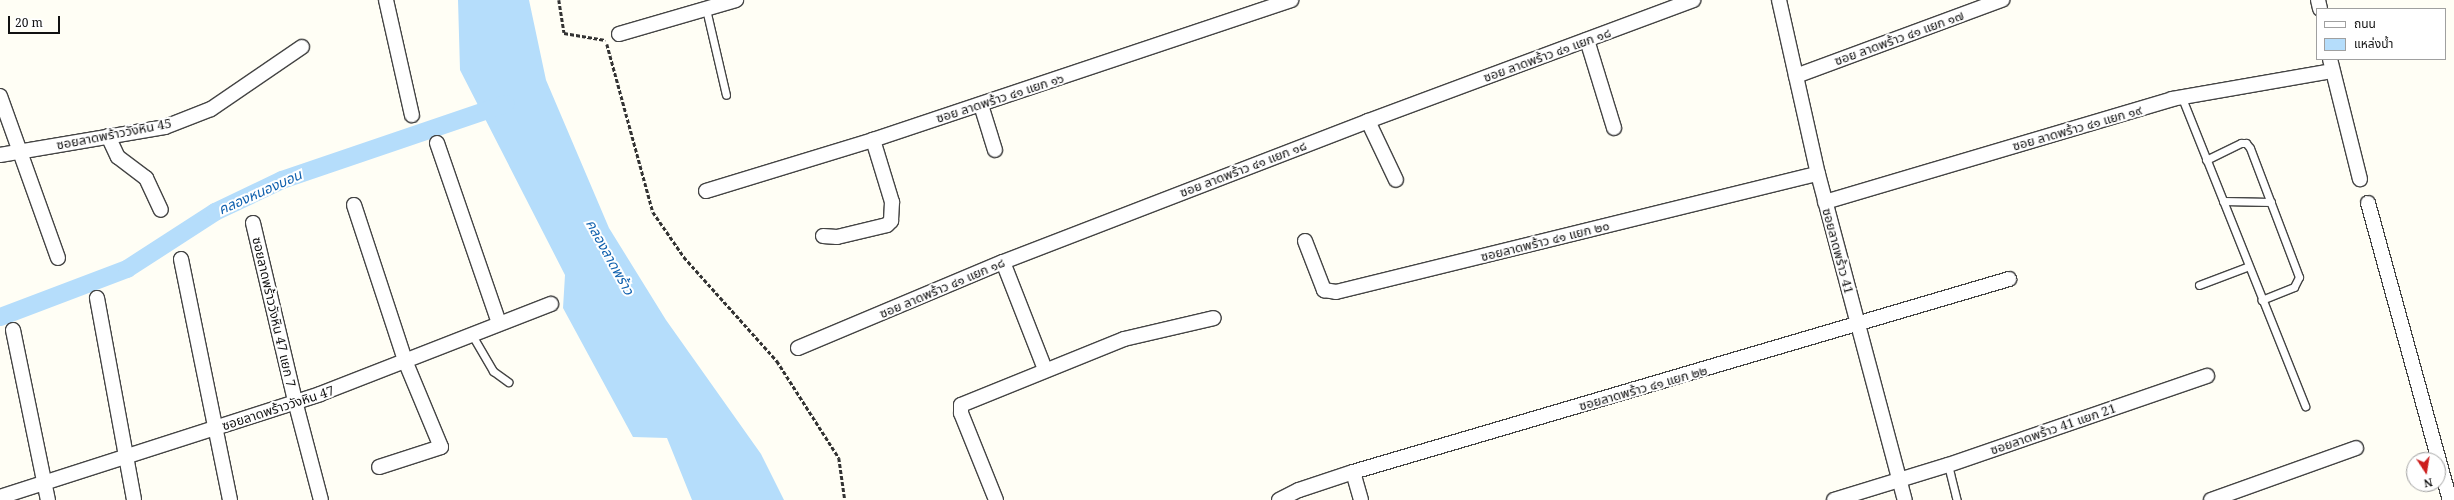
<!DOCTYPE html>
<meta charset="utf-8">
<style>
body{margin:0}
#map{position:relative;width:2454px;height:500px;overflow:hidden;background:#fffef5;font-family:"Noto Serif","Noto Sans Thai",serif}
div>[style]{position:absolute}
.water>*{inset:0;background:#b5ddfb}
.canal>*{height:18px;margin:-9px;padding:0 9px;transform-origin:9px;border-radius:9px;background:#b5ddfb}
.path>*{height:2.5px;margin-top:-1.25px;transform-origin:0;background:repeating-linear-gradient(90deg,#333 0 4px,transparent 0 6px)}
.roads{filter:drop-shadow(1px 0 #444) drop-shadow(-1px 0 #444) drop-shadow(0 1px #444) drop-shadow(0 -1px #444)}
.service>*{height:7px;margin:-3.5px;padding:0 3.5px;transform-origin:3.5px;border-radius:3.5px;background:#fff}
.minor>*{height:14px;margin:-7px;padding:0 7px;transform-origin:7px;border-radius:7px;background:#fff}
span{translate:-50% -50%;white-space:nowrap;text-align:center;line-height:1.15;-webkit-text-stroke:4px #fff;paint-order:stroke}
.street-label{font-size:13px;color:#111}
.water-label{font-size:14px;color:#0f60ae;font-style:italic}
.legend{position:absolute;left:2316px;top:8px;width:130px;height:52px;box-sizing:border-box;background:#fff;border:1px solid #a0a0a0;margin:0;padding:5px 7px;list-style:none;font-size:12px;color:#111}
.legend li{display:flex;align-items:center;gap:8px;height:20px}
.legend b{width:20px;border:1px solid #a0a0a0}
.north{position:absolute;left:2406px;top:452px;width:40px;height:40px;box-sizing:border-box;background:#fff;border:1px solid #a0a0a0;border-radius:50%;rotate:168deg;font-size:11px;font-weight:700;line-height:16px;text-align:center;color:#111}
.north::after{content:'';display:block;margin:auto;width:14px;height:18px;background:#cd1e1d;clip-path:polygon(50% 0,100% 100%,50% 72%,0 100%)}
.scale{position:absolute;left:8px;top:16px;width:52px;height:18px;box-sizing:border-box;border:2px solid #111;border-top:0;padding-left:5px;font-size:12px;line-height:14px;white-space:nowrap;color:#111;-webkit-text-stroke:3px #fff;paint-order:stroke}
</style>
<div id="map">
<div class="water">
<div style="clip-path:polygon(458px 0,529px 0,546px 80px,609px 228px,666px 320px,761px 454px,784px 500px,692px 500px,667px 438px,633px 437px,563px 308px,565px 275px,460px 70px)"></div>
</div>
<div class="canal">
<div style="left:0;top:317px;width:136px;rotate:-20.7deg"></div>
<div style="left:127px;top:269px;width:105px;rotate:-32.9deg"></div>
<div style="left:215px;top:212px;width:74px;rotate:-25.5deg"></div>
<div style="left:282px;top:180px;width:236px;rotate:-18.8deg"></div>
</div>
<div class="path">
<div style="left:559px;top:0;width:33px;rotate:81deg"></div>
<div style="left:564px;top:33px;width:42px;rotate:9.7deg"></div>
<div style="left:607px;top:44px;width:174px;rotate:74.7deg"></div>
<div style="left:653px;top:212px;width:55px;rotate:55.4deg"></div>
<div style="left:684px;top:257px;width:140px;rotate:48.2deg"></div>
<div style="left:777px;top:361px;width:115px;rotate:57.4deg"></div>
<div style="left:839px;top:458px;width:42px;rotate:81.9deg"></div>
</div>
<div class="roads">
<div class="service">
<div style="left:706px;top:9px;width:88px;rotate:76.9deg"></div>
<div style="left:2182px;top:98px;width:332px;rotate:68.2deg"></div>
<div style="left:2206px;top:160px;width:39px;rotate:-26deg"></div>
<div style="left:2241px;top:143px;width:5px"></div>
<div style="left:2246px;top:143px;width:6px;rotate:51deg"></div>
<div style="left:2250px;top:148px;width:138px;rotate:69.2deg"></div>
<div style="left:2299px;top:277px;width:11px;rotate:117deg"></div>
<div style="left:2294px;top:287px;width:35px;rotate:158deg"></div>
<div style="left:2223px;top:201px;width:48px;rotate:1.2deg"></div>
<div style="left:2199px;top:285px;width:53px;rotate:-20.8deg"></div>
<div style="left:472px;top:335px;width:42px;rotate:59.7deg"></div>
<div style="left:493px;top:371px;width:19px;rotate:36deg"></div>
<div style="left:1948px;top:465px;width:36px;rotate:76deg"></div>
</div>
<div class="minor">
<div style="left:386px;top:0;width:118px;rotate:77.3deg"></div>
<div style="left:1779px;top:0;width:178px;rotate:77.4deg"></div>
<div style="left:1818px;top:174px;width:337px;rotate:75.1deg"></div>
<div style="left:2318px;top:0;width:9px;rotate:77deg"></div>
<div style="left:619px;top:34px;width:122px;rotate:-16.2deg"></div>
<div style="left:1587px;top:40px;width:92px;rotate:72.9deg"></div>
<div style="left:2330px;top:59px;width:124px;rotate:76deg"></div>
<div style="left:1796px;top:76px;width:220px;rotate:-20.3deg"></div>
<div style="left:0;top:96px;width:172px;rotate:70.3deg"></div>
<div style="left:981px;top:105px;width:47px;rotate:72.7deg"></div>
<div style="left:1368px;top:121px;width:65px;rotate:64.6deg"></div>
<div style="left:108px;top:136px;width:23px;rotate:65deg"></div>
<div style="left:118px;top:157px;width:35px;rotate:37deg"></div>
<div style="left:146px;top:178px;width:35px;rotate:65deg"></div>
<div style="left:437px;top:143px;width:190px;rotate:71deg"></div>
<div style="left:0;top:155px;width:167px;rotate:-9.6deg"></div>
<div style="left:165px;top:127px;width:49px;rotate:-21.4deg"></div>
<div style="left:211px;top:109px;width:110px;rotate:-34.3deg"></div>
<div style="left:706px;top:191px;width:175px;rotate:-17deg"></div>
<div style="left:873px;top:140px;width:441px;rotate:-18.5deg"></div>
<div style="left:1825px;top:202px;width:362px;rotate:-16.5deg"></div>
<div style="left:2172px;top:99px;width:162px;rotate:-9.9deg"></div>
<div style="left:2368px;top:203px;width:308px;rotate:74.6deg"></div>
<div style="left:354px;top:205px;width:166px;rotate:71.8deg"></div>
<div style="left:406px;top:363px;width:91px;rotate:67.4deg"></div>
<div style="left:441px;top:447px;width:65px;rotate:162.1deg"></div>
<div style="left:253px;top:223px;width:183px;rotate:76.7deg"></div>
<div style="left:295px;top:401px;width:102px;rotate:75.3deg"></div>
<div style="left:823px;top:236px;width:14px;rotate:4deg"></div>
<div style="left:837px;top:237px;width:51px;rotate:-13.5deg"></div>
<div style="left:887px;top:225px;width:6px;rotate:-45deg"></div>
<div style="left:891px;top:221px;width:19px;rotate:-87deg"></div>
<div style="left:892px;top:202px;width:65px;rotate:-107deg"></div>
<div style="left:1305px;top:241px;width:53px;rotate:68.8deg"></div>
<div style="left:1324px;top:290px;width:12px;rotate:9deg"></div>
<div style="left:1336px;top:292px;width:496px;rotate:-13.8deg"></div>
<div style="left:181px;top:259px;width:246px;rotate:78.5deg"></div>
<div style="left:1003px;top:262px;width:115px;rotate:68.6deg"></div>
<div style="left:97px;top:298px;width:205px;rotate:79.6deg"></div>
<div style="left:13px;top:330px;width:174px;rotate:78.4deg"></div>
<div style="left:798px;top:348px;width:222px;rotate:-22.8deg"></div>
<div style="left:1003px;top:262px;width:391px;rotate:-21.1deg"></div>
<div style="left:1368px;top:121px;width:347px;rotate:-20.4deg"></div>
<div style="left:1353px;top:472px;width:29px;rotate:74deg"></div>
<div style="left:0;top:497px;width:336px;rotate:-17.8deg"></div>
<div style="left:320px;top:394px;width:248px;rotate:-21.3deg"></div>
<div style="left:996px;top:500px;width:94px;rotate:-111.9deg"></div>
<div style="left:961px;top:413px;width:8px;rotate:-90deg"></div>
<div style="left:961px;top:405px;width:176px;rotate:-22deg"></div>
<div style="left:1124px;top:339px;width:92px;rotate:-13.1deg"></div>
<div style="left:1279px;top:500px;width:22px;rotate:-27deg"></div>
<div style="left:1299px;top:490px;width:57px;rotate:-18.4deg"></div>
<div style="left:1353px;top:472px;width:684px;rotate:-16.39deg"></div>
<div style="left:1834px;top:500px;width:119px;rotate:-17.1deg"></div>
<div style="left:1948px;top:465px;width:274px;rotate:-19deg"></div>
<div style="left:2211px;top:500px;width:154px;rotate:-19.7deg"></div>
</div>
</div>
<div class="street-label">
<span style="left:1899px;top:38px;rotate:-20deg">ซอย ลาดพร้าว ๔๑ แยก ๑๗</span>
<span style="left:1547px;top:55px;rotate:-20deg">ซอย ลาดพร้าว ๔๑ แยก ๑๘</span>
<span style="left:1000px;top:98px;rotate:-18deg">ซอย ลาดพร้าว ๔๑ แยก ๑๖</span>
<span style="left:2077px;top:128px;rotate:-16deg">ซอย ลาดพร้าว ๔๑ แยก ๑๙</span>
<span style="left:114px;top:134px;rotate:-11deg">ซอยลาดพร้าววังหิน 45</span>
<span style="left:1243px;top:169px;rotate:-21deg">ซอย ลาดพร้าว ๔๑ แยก ๑๘</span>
<span style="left:1545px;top:241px;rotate:-14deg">ซอยลาดพร้าว ๔๑ แยก ๒๐</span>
<span style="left:1838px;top:251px;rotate:75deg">ซอยลาดพร้าว 41</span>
<span style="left:942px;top:288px;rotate:-23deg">ซอย ลาดพร้าว ๔๑ แยก ๑๘</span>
<span style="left:274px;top:312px;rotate:77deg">ซอยลาดพร้าววังหิน 47 แยก 7</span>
<span style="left:1643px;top:388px;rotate:-16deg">ซอยลาดพร้าว ๔๑ แยก ๒๒</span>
<span style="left:278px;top:408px;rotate:-18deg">ซอยลาดพร้าววังหิน 47</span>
<span style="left:2053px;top:429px;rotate:-19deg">ซอยลาดพร้าว 41 แยก 21</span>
</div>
<div class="water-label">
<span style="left:260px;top:192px;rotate:-24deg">คลองหนองบอน</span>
<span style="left:610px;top:257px;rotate:61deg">คลองลาดพร้าว</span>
</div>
<ul class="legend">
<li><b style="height:5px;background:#fff"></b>ถนน</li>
<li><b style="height:11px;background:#b5ddfb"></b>แหล่งน้ำ</li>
</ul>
<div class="north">N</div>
<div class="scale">20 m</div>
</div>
